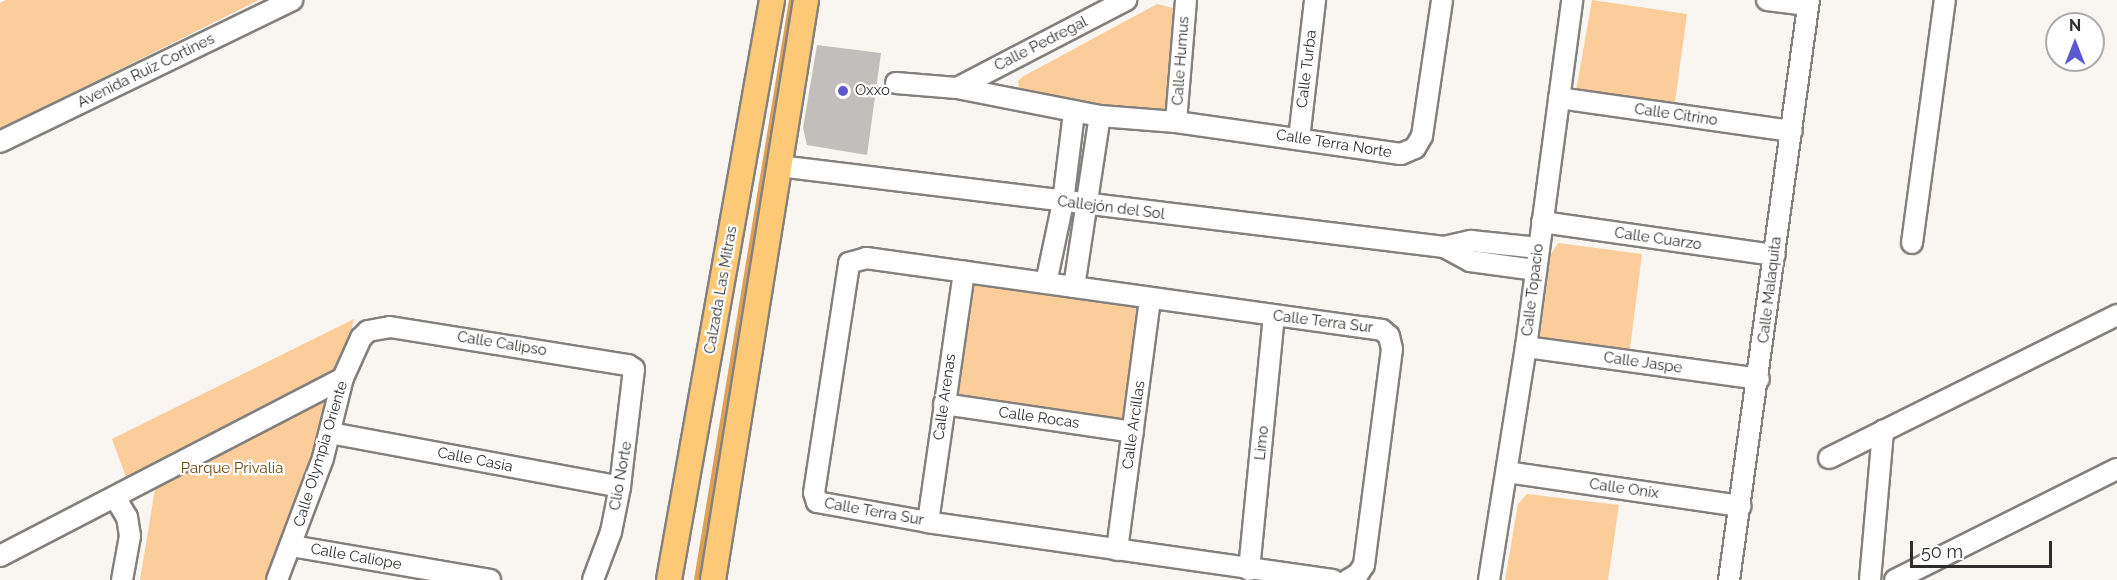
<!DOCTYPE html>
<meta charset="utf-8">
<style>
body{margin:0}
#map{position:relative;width:2117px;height:580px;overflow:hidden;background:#f9f6f2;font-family:Raleway,sans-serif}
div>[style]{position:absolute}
.green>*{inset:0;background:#facd9b}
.stream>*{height:6px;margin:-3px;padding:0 3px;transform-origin:3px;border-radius:3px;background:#dda055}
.building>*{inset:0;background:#c2bebb}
.roads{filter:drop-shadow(2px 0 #83807d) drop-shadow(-2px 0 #83807d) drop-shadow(0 2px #83807d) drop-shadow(0 -2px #83807d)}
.minor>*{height:20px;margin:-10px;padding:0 10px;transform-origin:10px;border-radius:10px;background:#fff}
.major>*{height:24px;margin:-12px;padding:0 12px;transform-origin:12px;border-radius:12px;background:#fec976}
.dots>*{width:16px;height:16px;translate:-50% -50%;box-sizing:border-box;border:3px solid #fff;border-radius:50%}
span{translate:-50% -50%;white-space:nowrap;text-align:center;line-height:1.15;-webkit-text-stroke:4.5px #fff;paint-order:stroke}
.street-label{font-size:15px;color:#2f2e2c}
.poi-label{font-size:15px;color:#2f2e2c}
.left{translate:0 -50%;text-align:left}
.park-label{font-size:15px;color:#6d4508}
.north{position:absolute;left:2045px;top:12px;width:60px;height:60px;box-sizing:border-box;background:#fff;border:2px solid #acabab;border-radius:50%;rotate:0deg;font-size:16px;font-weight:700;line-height:24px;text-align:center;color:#2f2e2c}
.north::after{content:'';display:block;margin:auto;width:21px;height:27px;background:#5d59d2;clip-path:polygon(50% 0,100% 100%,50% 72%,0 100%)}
.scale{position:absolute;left:1910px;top:541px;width:142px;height:27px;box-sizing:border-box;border:3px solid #2f2e2c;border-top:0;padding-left:8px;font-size:18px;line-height:21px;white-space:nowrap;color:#2f2e2c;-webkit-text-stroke:4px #fff;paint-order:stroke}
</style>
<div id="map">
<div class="green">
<div style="clip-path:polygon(6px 0,259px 0,0 129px,0 3px)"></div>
<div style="clip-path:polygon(1592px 0,1687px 14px,1674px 109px,1576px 91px)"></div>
<div style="clip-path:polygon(1157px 4px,1177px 9px,1169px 107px,1160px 116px,1020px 95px,1018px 81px,1022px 77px)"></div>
<div style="clip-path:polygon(1558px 243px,1642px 254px,1629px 356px,1539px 344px,1551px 254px)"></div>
<div style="clip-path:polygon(964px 272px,1150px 300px,1133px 432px,944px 404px)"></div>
<div style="clip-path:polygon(354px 319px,321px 451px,273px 580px,140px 580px,155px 489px,150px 479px,130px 488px,112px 439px)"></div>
<div style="clip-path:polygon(1527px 494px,1619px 505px,1608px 580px,1505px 580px,1518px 504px)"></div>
</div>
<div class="stream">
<div style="left:697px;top:580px;width:588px;rotate:-80.7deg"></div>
</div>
<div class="building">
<div style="clip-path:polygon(817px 45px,881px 53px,867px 155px,807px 145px,803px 128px)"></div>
</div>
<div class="roads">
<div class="minor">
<div style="left:1767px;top:0;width:41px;rotate:7deg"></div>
<div style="left:896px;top:83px;width:61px;rotate:4.7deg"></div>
<div style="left:957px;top:88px;width:146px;rotate:11.1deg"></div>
<div style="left:1100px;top:116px;width:76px;rotate:4.5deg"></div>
<div style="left:1176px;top:122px;width:227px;rotate:8.1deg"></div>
<div style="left:1401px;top:154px;width:15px;rotate:-23deg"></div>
<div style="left:1415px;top:148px;width:14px;rotate:-60deg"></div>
<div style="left:1422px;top:136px;width:137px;rotate:-81.6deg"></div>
<div style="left:957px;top:88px;width:191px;rotate:-27.5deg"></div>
<div style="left:1559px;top:98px;width:235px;rotate:8.1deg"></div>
<div style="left:1176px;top:122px;width:122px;rotate:-85.3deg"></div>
<div style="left:1299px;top:139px;width:140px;rotate:-83.4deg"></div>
<div style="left:0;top:142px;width:325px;rotate:-25.9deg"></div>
<div style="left:779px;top:166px;width:670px;rotate:6.94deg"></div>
<div style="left:1444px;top:247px;width:28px;rotate:-13deg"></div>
<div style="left:1471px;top:241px;width:68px;rotate:5.9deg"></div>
<div style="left:1542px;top:222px;width:235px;rotate:8.1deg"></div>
<div style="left:1912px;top:243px;width:245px;rotate:-82.3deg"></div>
<div style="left:1444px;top:247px;width:30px;rotate:28deg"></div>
<div style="left:1470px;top:261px;width:67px;rotate:7.8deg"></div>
<div style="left:1046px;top:283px;width:83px;rotate:-78.1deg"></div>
<div style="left:1063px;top:202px;width:91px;rotate:-83deg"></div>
<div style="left:1074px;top:287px;width:173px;rotate:-81.4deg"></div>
<div style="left:1526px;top:347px;width:235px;rotate:7.8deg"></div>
<div style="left:944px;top:404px;width:191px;rotate:8.4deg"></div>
<div style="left:330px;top:433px;width:295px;rotate:10.5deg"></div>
<div style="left:1829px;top:458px;width:322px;rotate:-26.4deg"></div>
<div style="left:1507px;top:472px;width:236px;rotate:8.3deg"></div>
<div style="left:116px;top:499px;width:21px;rotate:59deg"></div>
<div style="left:127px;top:517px;width:19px;rotate:81deg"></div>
<div style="left:130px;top:536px;width:45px;rotate:100.3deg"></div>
<div style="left:928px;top:522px;width:253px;rotate:-81.8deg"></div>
<div style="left:292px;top:546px;width:201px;rotate:9.7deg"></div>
<div style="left:1117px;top:550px;width:252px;rotate:-82.5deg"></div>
<div style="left:0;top:556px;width:386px;rotate:-27.4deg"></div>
<div style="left:1249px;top:570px;width:254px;rotate:-84.4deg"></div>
<div style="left:277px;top:580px;width:130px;rotate:-69.3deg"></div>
<div style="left:323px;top:458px;width:82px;rotate:-76deg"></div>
<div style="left:343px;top:378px;width:44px;rotate:-65.8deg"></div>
<div style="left:361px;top:338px;width:10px;rotate:-45deg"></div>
<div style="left:368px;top:331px;width:22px;rotate:-10deg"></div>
<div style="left:390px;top:327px;width:241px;rotate:9.1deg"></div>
<div style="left:628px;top:365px;width:7px;rotate:34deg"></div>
<div style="left:634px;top:369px;width:119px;rotate:96.8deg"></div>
<div style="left:620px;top:487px;width:46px;rotate:101.3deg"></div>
<div style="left:611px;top:532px;width:51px;rotate:110.6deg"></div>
<div style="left:1333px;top:580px;width:409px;rotate:-171.9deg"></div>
<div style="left:928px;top:522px;width:113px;rotate:-169.8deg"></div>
<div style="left:817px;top:502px;width:9px;rotate:-108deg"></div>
<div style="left:814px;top:493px;width:233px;rotate:-81.3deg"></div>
<div style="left:849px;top:263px;width:18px;rotate:-16deg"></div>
<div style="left:866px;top:258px;width:521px;rotate:7.94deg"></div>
<div style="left:1382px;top:330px;width:9px;rotate:41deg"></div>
<div style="left:1389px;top:336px;width:13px;rotate:77deg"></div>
<div style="left:1392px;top:349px;width:218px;rotate:97.4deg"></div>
<div style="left:1364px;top:565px;width:11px;rotate:124deg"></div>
<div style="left:1358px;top:574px;width:12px;rotate:149deg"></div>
<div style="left:1489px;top:580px;width:236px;rotate:-81deg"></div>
<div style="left:1526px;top:347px;width:350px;rotate:-82.4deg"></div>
<div style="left:1729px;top:580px;width:585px;rotate:-82.15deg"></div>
<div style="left:1870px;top:580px;width:150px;rotate:-85deg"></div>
<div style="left:1895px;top:580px;width:248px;rotate:-26.6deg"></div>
</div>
<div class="major">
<div style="left:669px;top:580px;width:589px;rotate:-79.93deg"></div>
<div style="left:713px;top:580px;width:587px;rotate:-80.89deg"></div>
</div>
</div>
<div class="dots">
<div style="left:843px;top:91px;background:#5d59d2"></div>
</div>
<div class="street-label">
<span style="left:1041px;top:44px;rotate:-27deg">Calle Pedregal</span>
<span style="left:1181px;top:61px;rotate:-86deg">Calle Humus</span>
<span style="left:1307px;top:69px;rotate:-83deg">Calle Turba</span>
<span style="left:146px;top:71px;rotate:-26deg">Avenida Ruiz Cortines</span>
<span style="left:1676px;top:115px;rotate:8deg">Calle Citrino</span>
<span style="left:1334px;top:144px;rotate:9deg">Calle Terra Norte</span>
<span style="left:1111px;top:208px;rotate:7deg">Callejón del Sol</span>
<span style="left:1658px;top:239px;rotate:8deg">Calle Cuarzo</span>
<span style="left:721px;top:290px;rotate:-80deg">Calzada Las Mitras</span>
<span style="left:1533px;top:290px;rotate:-83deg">Calle Topacio</span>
<span style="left:1770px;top:290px;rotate:-83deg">Calle Malaquita</span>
<span style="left:1323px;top:322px;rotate:7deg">Calle Terra Sur</span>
<span style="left:502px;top:344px;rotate:9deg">Calle Calipso</span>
<span style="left:1643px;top:363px;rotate:8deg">Calle Jaspe</span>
<span style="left:945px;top:397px;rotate:-82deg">Calle Arenas</span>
<span style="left:1039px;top:418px;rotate:8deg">Calle Rocas</span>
<span style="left:1134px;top:425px;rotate:-82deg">Calle Arcillas</span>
<span style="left:1262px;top:443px;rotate:-84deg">Limo</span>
<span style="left:321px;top:454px;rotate:-73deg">Calle Olympia Oriente</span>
<span style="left:475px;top:460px;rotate:11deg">Calle Casia</span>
<span style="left:621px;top:476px;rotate:-80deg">Clío Norte</span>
<span style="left:1624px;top:489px;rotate:8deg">Calle Onix</span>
<span style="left:874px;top:512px;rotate:10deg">Calle Terra Sur</span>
<span style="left:356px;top:557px;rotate:10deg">Calle Caliope</span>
</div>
<div class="poi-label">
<span class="left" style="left:855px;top:91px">Oxxo</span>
</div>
<div class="park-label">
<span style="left:232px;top:469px">Parque Privalia</span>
</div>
<div class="north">N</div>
<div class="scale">50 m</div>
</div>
